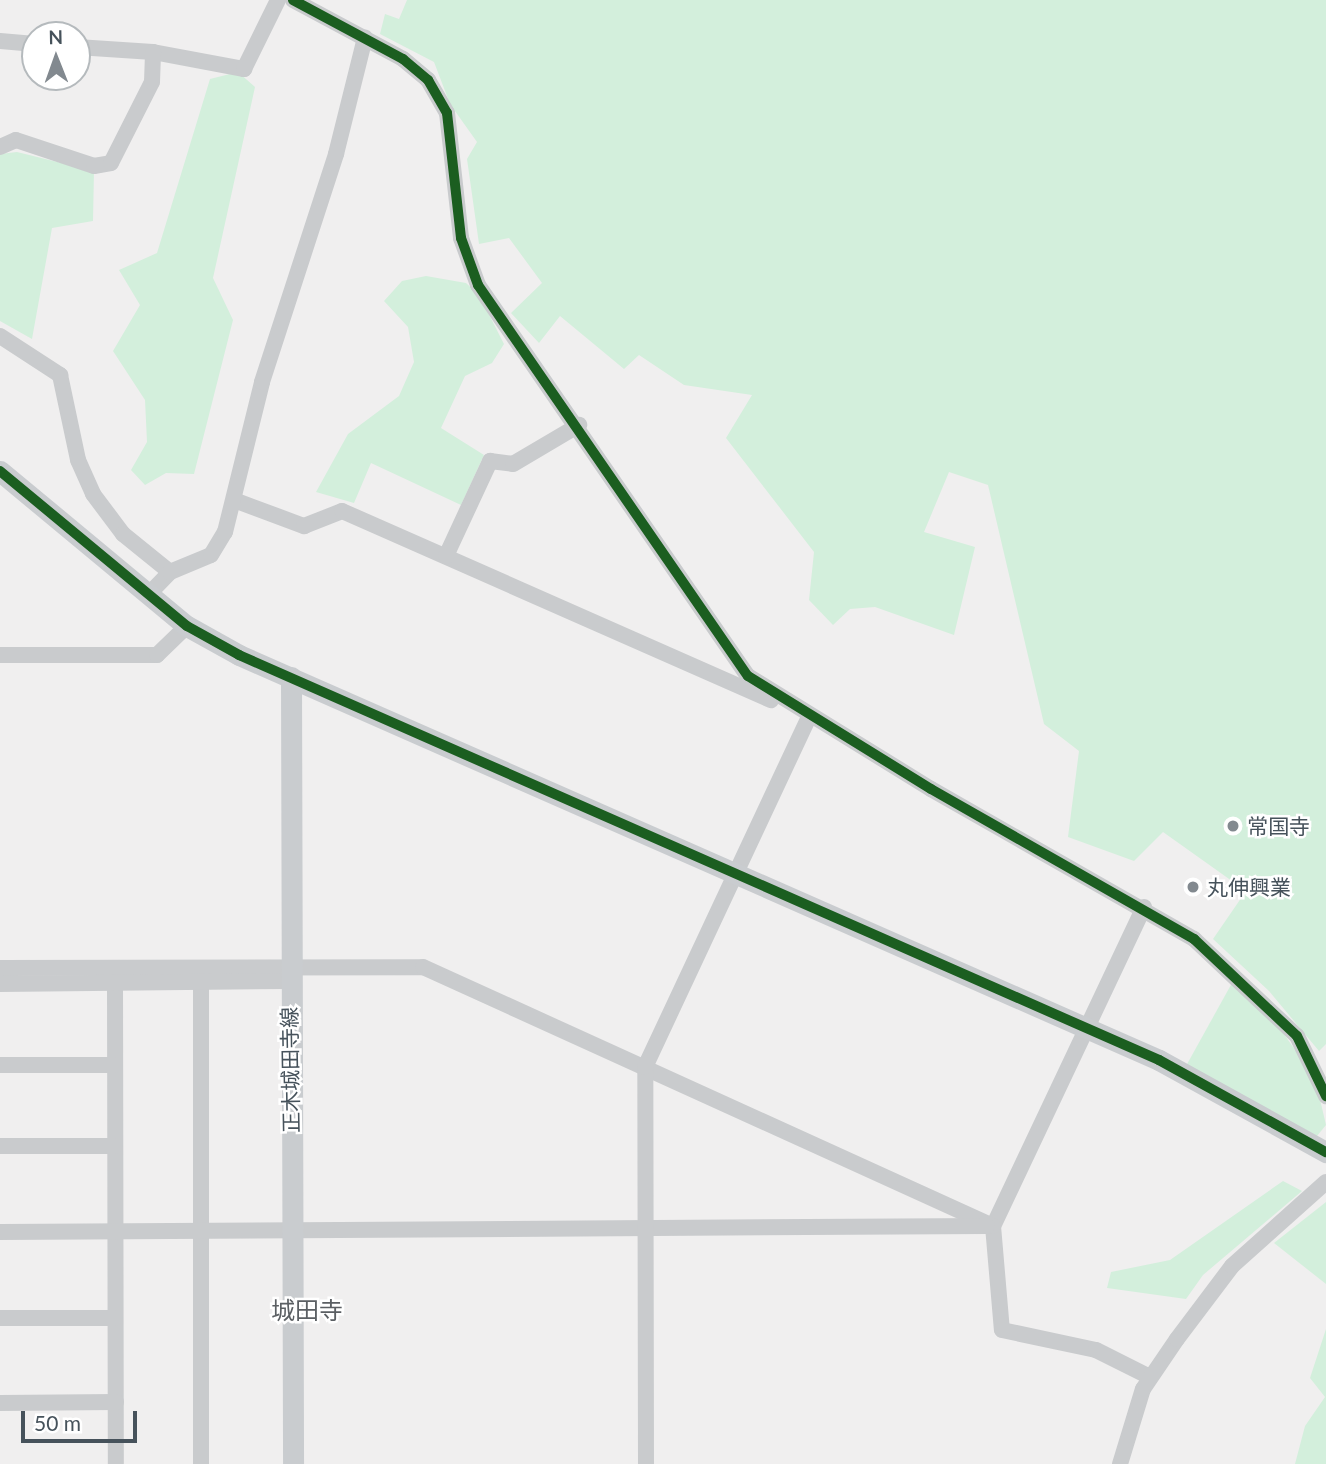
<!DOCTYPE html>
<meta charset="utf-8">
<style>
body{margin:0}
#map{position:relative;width:1326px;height:1464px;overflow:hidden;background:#f0efef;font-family:Lato,"Noto Sans JP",sans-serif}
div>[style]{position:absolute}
.green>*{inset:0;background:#d3efdc}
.street>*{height:16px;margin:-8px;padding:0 8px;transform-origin:8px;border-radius:8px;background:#c9cbcd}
.secondary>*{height:21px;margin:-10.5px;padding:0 10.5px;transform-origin:10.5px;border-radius:10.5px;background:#c9cccf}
.cycleway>*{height:10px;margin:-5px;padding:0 5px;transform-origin:5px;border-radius:5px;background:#1b5e20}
.dots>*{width:19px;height:19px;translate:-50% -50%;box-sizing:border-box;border:4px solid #fff;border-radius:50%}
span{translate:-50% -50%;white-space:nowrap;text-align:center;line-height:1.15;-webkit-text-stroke:5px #fff;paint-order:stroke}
.poi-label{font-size:21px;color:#46525b}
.left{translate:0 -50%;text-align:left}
.street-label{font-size:21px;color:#46525b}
.quarter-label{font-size:24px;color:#5b5f63}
.north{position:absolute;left:21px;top:21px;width:70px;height:70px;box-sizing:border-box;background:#fff;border:2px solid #b5babd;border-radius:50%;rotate:359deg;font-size:19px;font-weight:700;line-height:28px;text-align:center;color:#46525b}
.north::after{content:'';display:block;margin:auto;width:24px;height:32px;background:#82898f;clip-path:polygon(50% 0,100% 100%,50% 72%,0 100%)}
.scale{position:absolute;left:21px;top:1411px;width:116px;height:32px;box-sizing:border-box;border:4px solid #46525b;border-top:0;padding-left:9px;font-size:21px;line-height:24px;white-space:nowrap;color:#46525b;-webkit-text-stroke:5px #fff;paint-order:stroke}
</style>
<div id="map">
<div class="green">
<div style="clip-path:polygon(407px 0,1326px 0,1326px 1044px,1319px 1051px,1269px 991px,1213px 939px,1246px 891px,1163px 832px,1134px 861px,1068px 837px,1079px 751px,1044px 724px,988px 485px,949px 472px,924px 532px,975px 547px,954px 635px,875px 607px,850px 609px,833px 625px,809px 600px,814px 552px,726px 438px,752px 395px,684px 385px,639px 355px,624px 369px,560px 316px,539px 343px,511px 313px,542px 283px,509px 238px,479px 244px,467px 159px,477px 142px,450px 104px,434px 62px,380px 34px,385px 14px,399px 19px)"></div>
<div style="clip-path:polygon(238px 72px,255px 87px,213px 278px,233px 320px,194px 474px,166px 473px,145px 485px,131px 470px,147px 442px,145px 400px,113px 351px,140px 305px,119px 270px,157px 253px,210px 79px)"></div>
<div style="clip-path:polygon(17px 152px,94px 171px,93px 221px,52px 228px,32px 339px,0 321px,0 154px)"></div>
<div style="clip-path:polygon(426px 276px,466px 283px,479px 295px,504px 344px,492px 363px,465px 376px,441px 428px,484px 455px,461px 505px,371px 463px,354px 503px,316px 492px,348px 434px,399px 396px,414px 362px,408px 327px,384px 301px,402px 281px)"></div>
<div style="clip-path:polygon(1232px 983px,1281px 1030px,1315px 1078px,1326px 1125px,1317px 1136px,1186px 1066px)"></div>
<div style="clip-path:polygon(1283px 1181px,1302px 1191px,1203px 1275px,1186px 1299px,1107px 1288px,1111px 1272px,1170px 1260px)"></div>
<div style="clip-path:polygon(1326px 1202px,1326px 1284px,1274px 1243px)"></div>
<div style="clip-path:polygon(1326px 1329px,1326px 1464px,1295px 1464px,1305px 1426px,1325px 1397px,1310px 1378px)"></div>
</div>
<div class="street">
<div style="left:293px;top:0;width:125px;rotate:28.2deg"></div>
<div style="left:403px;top:59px;width:33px;rotate:40deg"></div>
<div style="left:428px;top:80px;width:38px;rotate:60deg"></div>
<div style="left:447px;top:113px;width:126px;rotate:83.6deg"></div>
<div style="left:461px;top:238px;width:50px;rotate:70.1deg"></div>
<div style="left:478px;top:285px;width:475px;rotate:55.4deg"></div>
<div style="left:748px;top:676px;width:215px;rotate:31.7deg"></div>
<div style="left:931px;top:789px;width:303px;rotate:29.7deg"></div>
<div style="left:1194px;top:939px;width:141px;rotate:43.3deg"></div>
<div style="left:1297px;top:1036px;width:67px;rotate:64.2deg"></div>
<div style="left:0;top:41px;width:35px;rotate:5deg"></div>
<div style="left:77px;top:47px;width:76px;rotate:3.8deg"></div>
<div style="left:153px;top:52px;width:93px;rotate:10.6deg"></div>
<div style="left:244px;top:69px;width:77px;rotate:-63.8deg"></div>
<div style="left:0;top:147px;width:17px;rotate:-24deg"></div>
<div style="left:16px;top:140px;width:82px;rotate:18.4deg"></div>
<div style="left:94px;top:166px;width:17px;rotate:-10deg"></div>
<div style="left:111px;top:163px;width:91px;rotate:-63.2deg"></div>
<div style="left:152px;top:82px;width:30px;rotate:-88deg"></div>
<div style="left:0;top:336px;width:72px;rotate:33deg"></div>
<div style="left:60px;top:375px;width:87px;rotate:78deg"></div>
<div style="left:78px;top:460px;width:37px;rotate:66deg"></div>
<div style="left:93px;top:494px;width:50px;rotate:53.1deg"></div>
<div style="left:123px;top:534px;width:60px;rotate:39deg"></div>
<div style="left:234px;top:500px;width:75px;rotate:20.4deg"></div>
<div style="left:304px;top:526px;width:41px;rotate:-21.5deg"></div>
<div style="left:342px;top:511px;width:469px;rotate:23.8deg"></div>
<div style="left:446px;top:556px;width:105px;rotate:-65.1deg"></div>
<div style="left:490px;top:461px;width:23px;rotate:7deg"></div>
<div style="left:513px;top:464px;width:77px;rotate:-30.6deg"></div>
<div style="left:148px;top:595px;width:32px;rotate:-46deg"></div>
<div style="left:170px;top:572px;width:44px;rotate:-22.5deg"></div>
<div style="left:211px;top:555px;width:27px;rotate:-59deg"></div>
<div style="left:225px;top:532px;width:154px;rotate:-76.1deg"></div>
<div style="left:262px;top:382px;width:240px;rotate:-72deg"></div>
<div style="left:336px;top:154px;width:120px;rotate:-76deg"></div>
<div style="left:0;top:655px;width:157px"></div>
<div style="left:157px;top:655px;width:42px;rotate:-44deg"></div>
<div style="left:1144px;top:907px;width:353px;rotate:115.3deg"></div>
<div style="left:993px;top:1226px;width:104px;rotate:85.1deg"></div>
<div style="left:1002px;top:1330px;width:96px;rotate:12deg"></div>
<div style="left:1096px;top:1350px;width:60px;rotate:26.6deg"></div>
<div style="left:0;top:968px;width:423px;rotate:-0.1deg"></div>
<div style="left:423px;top:967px;width:626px;rotate:24.44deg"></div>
<div style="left:115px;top:982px;width:482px;rotate:89.9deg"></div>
<div style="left:201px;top:982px;width:482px;rotate:90deg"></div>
<div style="left:0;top:984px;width:288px;rotate:-0.6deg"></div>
<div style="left:0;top:1065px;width:115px"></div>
<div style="left:0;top:1146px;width:115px"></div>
<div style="left:0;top:1232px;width:987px;rotate:-0.35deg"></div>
<div style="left:0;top:1318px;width:115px"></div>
<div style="left:0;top:1403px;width:116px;rotate:-0.5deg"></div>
<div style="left:646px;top:1464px;width:397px;rotate:-90.1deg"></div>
<div style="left:645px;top:1067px;width:387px;rotate:-64.9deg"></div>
<div style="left:1120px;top:1464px;width:78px;rotate:-73deg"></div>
<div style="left:1143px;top:1389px;width:60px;rotate:-55.8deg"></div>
<div style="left:1177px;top:1339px;width:91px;rotate:-53deg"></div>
<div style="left:1232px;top:1266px;width:126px;rotate:-41.8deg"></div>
</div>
<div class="secondary">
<div style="left:0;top:471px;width:243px;rotate:39.7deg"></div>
<div style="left:187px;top:626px;width:60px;rotate:29.1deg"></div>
<div style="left:239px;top:655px;width:1005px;rotate:23.76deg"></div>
<div style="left:1159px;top:1060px;width:191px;rotate:28.9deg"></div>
<div style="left:291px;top:677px;width:787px;rotate:89.85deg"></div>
</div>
<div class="cycleway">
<div style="left:293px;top:0;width:125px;rotate:28.2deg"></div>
<div style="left:403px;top:59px;width:33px;rotate:40deg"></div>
<div style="left:428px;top:80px;width:38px;rotate:60deg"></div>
<div style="left:447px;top:113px;width:126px;rotate:83.6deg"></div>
<div style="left:461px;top:238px;width:50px;rotate:70.1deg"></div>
<div style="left:478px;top:285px;width:475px;rotate:55.4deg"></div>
<div style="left:748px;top:676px;width:215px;rotate:31.7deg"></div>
<div style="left:931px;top:789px;width:303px;rotate:29.7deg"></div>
<div style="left:1194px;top:939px;width:141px;rotate:43.3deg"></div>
<div style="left:1297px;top:1036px;width:67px;rotate:64.2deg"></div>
<div style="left:0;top:471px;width:243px;rotate:39.7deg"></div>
<div style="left:187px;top:626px;width:60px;rotate:29.1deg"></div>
<div style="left:239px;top:655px;width:1005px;rotate:23.76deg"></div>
<div style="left:1159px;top:1060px;width:191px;rotate:28.9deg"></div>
</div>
<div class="dots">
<div style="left:1233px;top:826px;background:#82898f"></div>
<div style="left:1193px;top:887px;background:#82898f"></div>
</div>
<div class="poi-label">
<span class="left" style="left:1247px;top:826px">常国寺</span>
<span class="left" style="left:1207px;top:887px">丸伸興業</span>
</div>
<div class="street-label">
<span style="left:290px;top:1070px;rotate:-91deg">正木城田寺線</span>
</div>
<div class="quarter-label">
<span style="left:307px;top:1310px">城田寺</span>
</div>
<div class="north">N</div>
<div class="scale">50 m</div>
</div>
